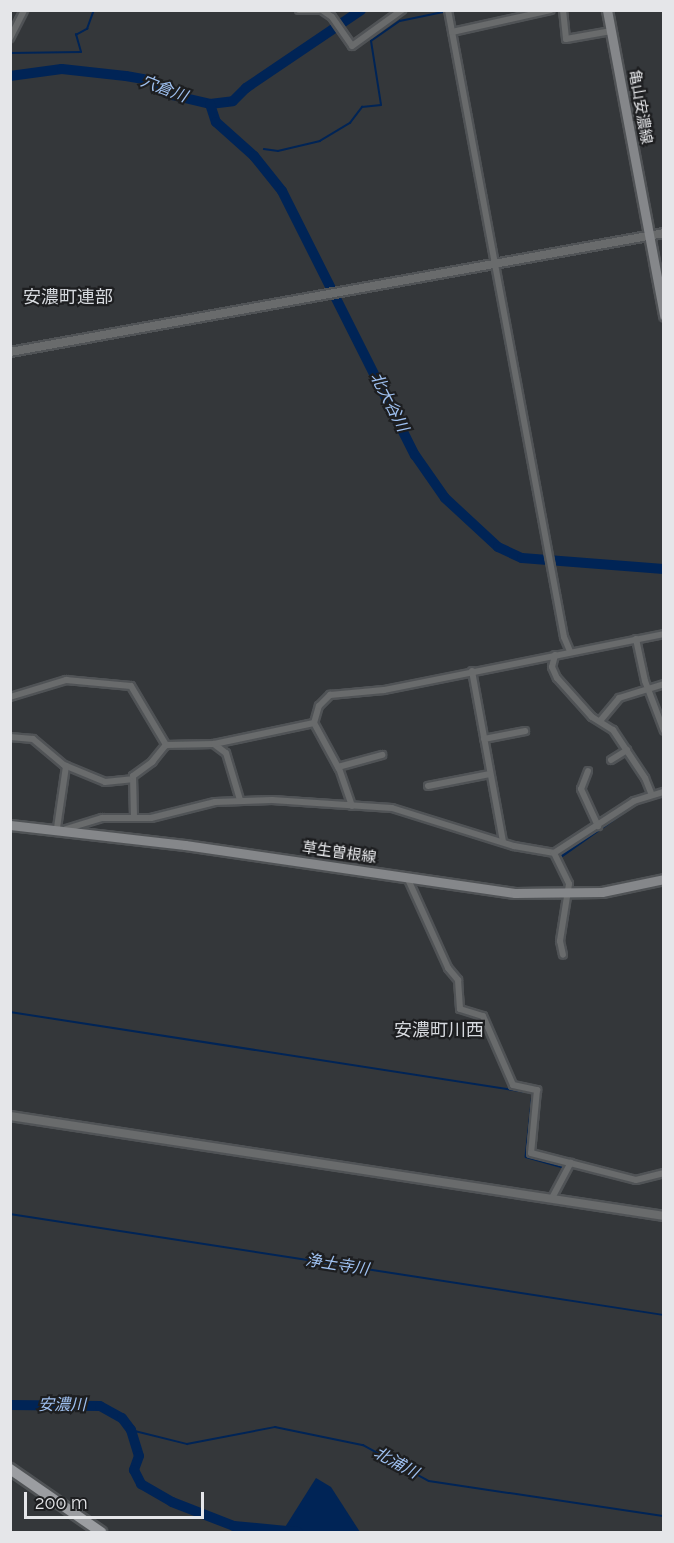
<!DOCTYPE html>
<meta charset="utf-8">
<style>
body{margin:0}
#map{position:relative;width:674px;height:1543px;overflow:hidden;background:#34373a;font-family:Raleway,"Noto Sans JP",sans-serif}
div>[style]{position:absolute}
.water>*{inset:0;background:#002456}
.stream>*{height:1.5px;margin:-0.75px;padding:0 0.75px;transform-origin:0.75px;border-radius:0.75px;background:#002456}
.canal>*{height:6px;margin:-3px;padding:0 3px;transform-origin:3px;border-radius:3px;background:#002456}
.river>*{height:10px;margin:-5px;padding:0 5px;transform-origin:5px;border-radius:5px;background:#002456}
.roads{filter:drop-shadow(2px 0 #505356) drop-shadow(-2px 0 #505356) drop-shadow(0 2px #505356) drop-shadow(0 -2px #505356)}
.minor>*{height:6px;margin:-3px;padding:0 3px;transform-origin:3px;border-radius:3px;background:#696b6c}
.tertiary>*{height:8px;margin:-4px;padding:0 4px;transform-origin:4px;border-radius:4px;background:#696b6c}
.secondary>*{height:9px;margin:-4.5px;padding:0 4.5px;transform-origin:4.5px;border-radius:4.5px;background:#85878a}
.primary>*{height:10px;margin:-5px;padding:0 5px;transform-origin:5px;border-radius:5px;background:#9b9da1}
span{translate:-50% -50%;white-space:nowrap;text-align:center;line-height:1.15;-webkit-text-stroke:4.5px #1d1e20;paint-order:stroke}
.street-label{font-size:15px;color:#e5e6e9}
.water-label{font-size:16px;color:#9fc1f1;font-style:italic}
.quarter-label{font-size:18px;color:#d6d9de}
.frame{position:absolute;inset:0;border:12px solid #e5e6e9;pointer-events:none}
.scale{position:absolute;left:24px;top:1492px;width:180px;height:27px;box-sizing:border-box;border:3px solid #e5e6e9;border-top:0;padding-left:8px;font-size:18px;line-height:21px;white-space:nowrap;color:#e5e6e9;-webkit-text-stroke:4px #1d1e20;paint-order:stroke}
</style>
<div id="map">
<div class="water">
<div style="clip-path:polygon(316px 1478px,331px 1487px,360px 1532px,282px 1532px)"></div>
</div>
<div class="stream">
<div style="left:10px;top:53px;width:71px;rotate:-0.8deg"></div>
<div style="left:81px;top:52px;width:18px;rotate:-106deg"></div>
<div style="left:76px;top:35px;width:13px;rotate:-29deg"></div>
<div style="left:87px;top:29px;width:20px;rotate:-70deg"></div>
<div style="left:264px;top:149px;width:14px;rotate:8deg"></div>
<div style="left:278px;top:151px;width:43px;rotate:-13.4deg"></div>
<div style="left:320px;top:141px;width:35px;rotate:-31deg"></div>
<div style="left:350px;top:123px;width:20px;rotate:-53deg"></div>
<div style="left:362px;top:107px;width:19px;rotate:-6deg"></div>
<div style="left:381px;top:105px;width:65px;rotate:-98.9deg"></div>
<div style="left:371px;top:41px;width:35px;rotate:-35deg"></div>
<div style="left:400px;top:21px;width:45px;rotate:-11.6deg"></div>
<div style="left:10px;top:1012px;width:529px;rotate:8.8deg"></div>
<div style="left:533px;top:1093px;width:64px;rotate:96.2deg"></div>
<div style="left:526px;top:1157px;width:41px;rotate:15.8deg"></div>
<div style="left:10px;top:1214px;width:662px;rotate:8.78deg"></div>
<div style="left:131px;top:1430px;width:58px;rotate:14deg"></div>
<div style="left:187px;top:1444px;width:90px;rotate:-10.9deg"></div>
<div style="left:275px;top:1427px;width:90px;rotate:11.6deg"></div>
<div style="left:363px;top:1445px;width:75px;rotate:28.6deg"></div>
<div style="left:429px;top:1481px;width:238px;rotate:8.5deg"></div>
</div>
<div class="canal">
<div style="left:559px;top:856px;width:80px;rotate:-35.3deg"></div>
</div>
<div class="river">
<div style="left:10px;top:76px;width:52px;rotate:-7.7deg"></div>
<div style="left:62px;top:69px;width:64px;rotate:6.2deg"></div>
<div style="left:126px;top:76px;width:28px;rotate:10deg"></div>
<div style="left:154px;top:81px;width:23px;rotate:38deg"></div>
<div style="left:172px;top:95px;width:39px;rotate:13deg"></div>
<div style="left:210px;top:104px;width:23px;rotate:-7deg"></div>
<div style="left:233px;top:101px;width:18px;rotate:-45deg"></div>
<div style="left:246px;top:88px;width:139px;rotate:-34.1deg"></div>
<div style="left:210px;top:104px;width:19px;rotate:72deg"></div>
<div style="left:216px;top:122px;width:51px;rotate:41.8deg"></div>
<div style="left:254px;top:156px;width:45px;rotate:51.3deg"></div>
<div style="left:282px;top:191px;width:296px;rotate:63.3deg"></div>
<div style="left:415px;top:455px;width:52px;rotate:55.1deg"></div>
<div style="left:445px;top:498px;width:72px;rotate:42.8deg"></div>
<div style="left:498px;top:547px;width:26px;rotate:25deg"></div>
<div style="left:522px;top:558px;width:142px;rotate:4.4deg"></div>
<div style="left:10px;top:1405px;width:90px;rotate:0.6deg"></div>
<div style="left:100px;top:1406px;width:25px;rotate:29deg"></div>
<div style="left:122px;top:1418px;width:15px;rotate:53deg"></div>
<div style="left:131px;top:1430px;width:27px;rotate:73deg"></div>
<div style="left:139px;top:1456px;width:15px;rotate:110deg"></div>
<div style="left:134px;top:1470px;width:16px;rotate:63deg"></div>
<div style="left:141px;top:1484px;width:36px;rotate:30deg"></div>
<div style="left:172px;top:1502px;width:66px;rotate:21.2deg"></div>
<div style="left:234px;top:1526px;width:64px;rotate:5.4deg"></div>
</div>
<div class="roads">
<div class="minor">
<div style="left:299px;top:10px;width:20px"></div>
<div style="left:322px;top:10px;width:12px;rotate:35deg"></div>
<div style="left:332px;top:17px;width:35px;rotate:55deg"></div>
<div style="left:352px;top:46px;width:62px;rotate:-35.8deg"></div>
<div style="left:448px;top:10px;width:638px;rotate:79.52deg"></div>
<div style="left:564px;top:637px;width:15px;rotate:67deg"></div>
<div style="left:563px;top:10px;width:29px;rotate:84deg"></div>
<div style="left:566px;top:39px;width:46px;rotate:-10.1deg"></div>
<div style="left:452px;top:32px;width:101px;rotate:-12.5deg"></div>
<div style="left:10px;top:38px;width:31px;rotate:-63deg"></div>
<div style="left:636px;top:639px;width:43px;rotate:77.9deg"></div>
<div style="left:645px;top:681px;width:53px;rotate:69.2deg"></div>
<div style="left:555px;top:655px;width:12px;rotate:104deg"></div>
<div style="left:552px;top:667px;width:12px;rotate:66deg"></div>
<div style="left:557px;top:678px;width:52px;rotate:48.1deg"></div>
<div style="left:592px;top:717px;width:25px;rotate:32deg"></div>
<div style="left:613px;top:730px;width:58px;rotate:56.3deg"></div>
<div style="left:645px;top:778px;width:18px;rotate:68deg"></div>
<div style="left:472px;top:671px;width:174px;rotate:79.7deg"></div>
<div style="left:10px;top:697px;width:59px;rotate:-16.9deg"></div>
<div style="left:66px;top:680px;width:65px;rotate:5.3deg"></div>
<div style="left:131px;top:686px;width:69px;rotate:59.3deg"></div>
<div style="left:600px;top:721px;width:30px;rotate:-50deg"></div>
<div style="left:619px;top:698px;width:47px;rotate:-17.3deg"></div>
<div style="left:10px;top:737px;width:23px;rotate:5deg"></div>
<div style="left:33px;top:739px;width:40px;rotate:40deg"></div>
<div style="left:64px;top:765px;width:44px;rotate:22.5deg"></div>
<div style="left:105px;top:782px;width:27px;rotate:-6deg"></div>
<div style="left:484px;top:739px;width:42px;rotate:-11deg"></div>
<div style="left:214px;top:744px;width:15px;rotate:37deg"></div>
<div style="left:226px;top:753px;width:49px;rotate:73.4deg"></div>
<div style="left:611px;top:760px;width:19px;rotate:-32deg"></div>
<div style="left:338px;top:767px;width:46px;rotate:-15.3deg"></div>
<div style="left:588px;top:771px;width:19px;rotate:111deg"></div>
<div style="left:581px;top:789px;width:41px;rotate:65.3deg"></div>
<div style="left:428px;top:786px;width:63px;rotate:-11deg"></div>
<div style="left:352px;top:806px;width:39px;rotate:-109deg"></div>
<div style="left:339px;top:769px;width:52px;rotate:-118.5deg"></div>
<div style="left:314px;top:723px;width:18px;rotate:-74deg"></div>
<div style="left:319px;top:706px;width:16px;rotate:-45deg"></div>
<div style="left:330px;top:695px;width:54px;rotate:-5.3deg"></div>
<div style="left:384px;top:690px;width:286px;rotate:-11.3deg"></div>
<div style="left:134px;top:817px;width:41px;rotate:-91.4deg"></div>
<div style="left:133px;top:776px;width:24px;rotate:-36deg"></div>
<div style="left:152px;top:762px;width:22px;rotate:-51deg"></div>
<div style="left:166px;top:745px;width:48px;rotate:-1.2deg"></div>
<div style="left:214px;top:744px;width:102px;rotate:-11.9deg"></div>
<div style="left:57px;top:828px;width:63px;rotate:-81.7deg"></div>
<div style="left:66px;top:829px;width:38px;rotate:-17deg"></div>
<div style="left:102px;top:818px;width:49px"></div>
<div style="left:151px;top:818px;width:66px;rotate:-14deg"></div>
<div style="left:215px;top:802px;width:57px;rotate:-2deg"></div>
<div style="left:272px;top:800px;width:120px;rotate:3.8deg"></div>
<div style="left:392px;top:808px;width:128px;rotate:17.3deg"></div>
<div style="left:514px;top:846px;width:41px;rotate:9.9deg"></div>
<div style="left:554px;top:853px;width:95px;rotate:-33deg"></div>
<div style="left:634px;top:801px;width:31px;rotate:-17deg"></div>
<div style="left:554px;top:853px;width:34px;rotate:64deg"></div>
<div style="left:569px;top:884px;width:58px;rotate:99deg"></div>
<div style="left:560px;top:941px;width:14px;rotate:78deg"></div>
<div style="left:407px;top:877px;width:100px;rotate:65.7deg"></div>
<div style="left:448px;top:968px;width:16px;rotate:50deg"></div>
<div style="left:458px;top:980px;width:29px;rotate:86deg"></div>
<div style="left:460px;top:1009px;width:24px;rotate:17deg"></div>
<div style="left:483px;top:1016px;width:75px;rotate:66.5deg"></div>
<div style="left:513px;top:1085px;width:25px;rotate:12deg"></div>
<div style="left:537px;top:1090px;width:63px;rotate:95.4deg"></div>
<div style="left:531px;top:1153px;width:108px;rotate:14.4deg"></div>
<div style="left:636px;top:1180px;width:29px;rotate:-14deg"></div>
<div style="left:552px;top:1198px;width:40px;rotate:-62deg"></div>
</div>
<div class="tertiary">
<div style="left:10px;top:352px;width:665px;rotate:-10.31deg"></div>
<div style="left:10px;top:1116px;width:662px;rotate:8.69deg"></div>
</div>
<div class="secondary">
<div style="left:607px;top:10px;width:311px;rotate:79.4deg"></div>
<div style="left:10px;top:825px;width:176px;rotate:6.5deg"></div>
<div style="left:185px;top:845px;width:333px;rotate:8.3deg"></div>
<div style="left:515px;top:893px;width:87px;rotate:-0.7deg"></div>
<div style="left:602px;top:892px;width:63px;rotate:-11.8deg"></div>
</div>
<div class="primary">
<div style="left:10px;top:1469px;width:111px;rotate:34.7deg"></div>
</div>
</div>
<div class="street-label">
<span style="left:640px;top:107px;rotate:80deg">亀山安濃線</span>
<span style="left:339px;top:853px;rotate:8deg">草生曽根線</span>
</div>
<div class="water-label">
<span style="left:164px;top:89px;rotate:21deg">穴倉川</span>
<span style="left:389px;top:402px;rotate:63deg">北大谷川</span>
<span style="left:337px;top:1265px;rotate:9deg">浄土寺川</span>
<span style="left:62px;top:1405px">安濃川</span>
<span style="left:396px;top:1463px;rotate:28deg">北浦川</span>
</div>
<div class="quarter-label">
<span style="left:68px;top:297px">安濃町連部</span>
<span style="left:439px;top:1030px">安濃町川西</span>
</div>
<div class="frame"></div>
<div class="scale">200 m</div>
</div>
